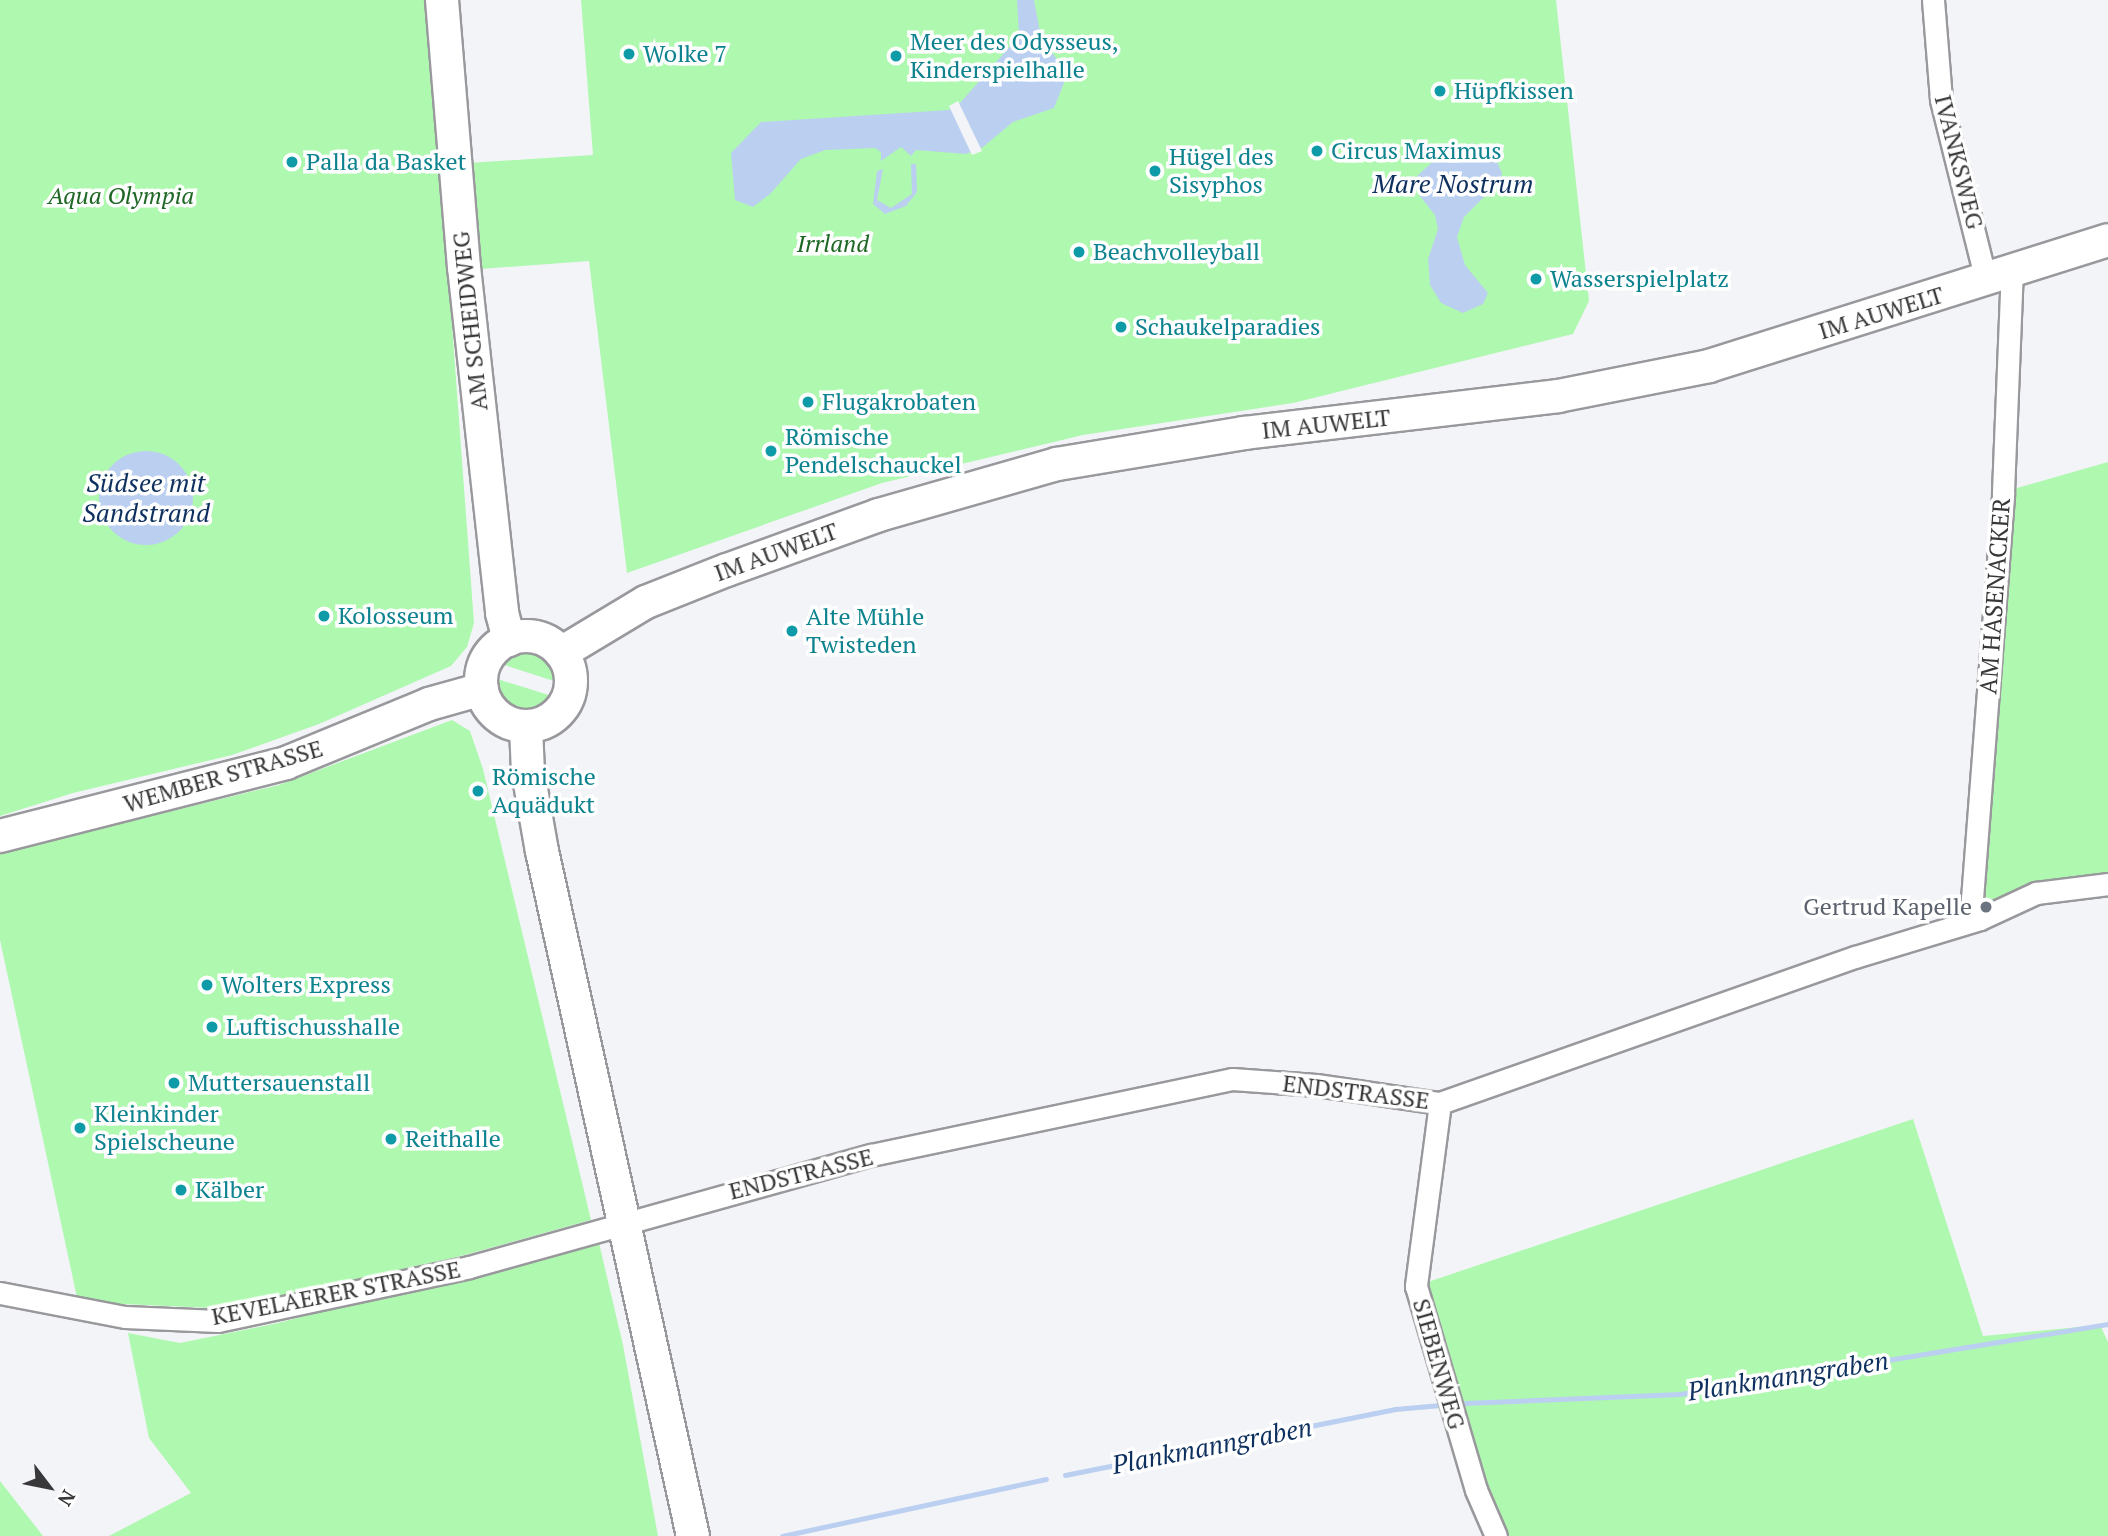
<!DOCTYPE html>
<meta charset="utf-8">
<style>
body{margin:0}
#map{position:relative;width:2108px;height:1536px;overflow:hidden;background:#f3f4f8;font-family:"PT Serif",serif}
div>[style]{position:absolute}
.green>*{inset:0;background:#aff8b0}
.water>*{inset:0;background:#bbd0f0}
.round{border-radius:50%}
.pier>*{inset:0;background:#f3f4f8}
.stream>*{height:5px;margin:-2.5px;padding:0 2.5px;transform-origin:2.5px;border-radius:2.5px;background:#bbd0f0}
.roads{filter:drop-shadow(2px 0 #99999d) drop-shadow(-2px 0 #99999d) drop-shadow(0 2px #99999d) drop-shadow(0 -2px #99999d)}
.street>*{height:21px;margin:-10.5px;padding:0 10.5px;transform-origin:10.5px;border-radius:10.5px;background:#fff}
.secondary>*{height:32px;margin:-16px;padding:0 16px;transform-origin:16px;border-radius:16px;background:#fff}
.secondary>.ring{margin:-16px;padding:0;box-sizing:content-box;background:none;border:32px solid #fff;border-radius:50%}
.dots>*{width:19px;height:19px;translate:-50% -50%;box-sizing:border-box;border:4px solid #fff;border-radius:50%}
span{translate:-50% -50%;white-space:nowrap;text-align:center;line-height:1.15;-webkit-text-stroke:7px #fff;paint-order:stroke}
.culture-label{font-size:24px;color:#0d838f}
.left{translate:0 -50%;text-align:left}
.street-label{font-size:24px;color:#38383a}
.park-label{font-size:24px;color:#1e6725;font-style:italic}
.worship-label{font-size:24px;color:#5b616d}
.right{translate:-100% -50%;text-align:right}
.water-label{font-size:26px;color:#0e305f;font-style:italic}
.north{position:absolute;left:14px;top:1452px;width:70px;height:70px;-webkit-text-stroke:5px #fff;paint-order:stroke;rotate:122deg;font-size:19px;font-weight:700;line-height:28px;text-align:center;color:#38383a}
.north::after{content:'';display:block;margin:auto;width:24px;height:32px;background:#38383a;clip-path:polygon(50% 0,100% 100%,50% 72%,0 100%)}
</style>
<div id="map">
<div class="green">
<div style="clip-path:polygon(0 0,428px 0,474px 623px,467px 647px,451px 666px,319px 724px,232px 755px,73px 793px,0 816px)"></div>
<div style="clip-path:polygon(581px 0,1556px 0,1589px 301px,1573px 334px,1293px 403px,1083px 435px,882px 483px,627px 573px,589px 261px,480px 269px,469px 163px,593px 155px)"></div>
<div style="clip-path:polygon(2108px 462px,2108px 884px,1980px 919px,1995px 771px,2003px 492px)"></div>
<div style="clip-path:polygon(534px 648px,552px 658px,560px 683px,498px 663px,515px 649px)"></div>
<div style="clip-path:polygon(494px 678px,555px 697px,538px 713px,520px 714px,502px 703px)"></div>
<div style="clip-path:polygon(452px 720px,470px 731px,483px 769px,591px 1220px,334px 1291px,234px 1309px,78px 1302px,0 940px,0 853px,279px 785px)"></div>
<div style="clip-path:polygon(1913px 1119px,1983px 1336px,2100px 1325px,2108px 1342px,2108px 1536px,1496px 1536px,1416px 1286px)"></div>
<div style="clip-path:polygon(599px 1243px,623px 1345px,658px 1536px,109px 1536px,191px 1493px,149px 1438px,128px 1333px,180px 1343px,278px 1323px,557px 1250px)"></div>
<div style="clip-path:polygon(0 1481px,43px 1536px,0 1536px)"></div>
</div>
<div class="water">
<div style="clip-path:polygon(1017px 0,1034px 0,1041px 37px,1061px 65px,1064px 83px,1054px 108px,1013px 122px,983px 147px,966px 154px,916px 150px,911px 156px,901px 147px,881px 161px,881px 152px,875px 148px,825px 150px,801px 159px,770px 194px,753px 207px,735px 200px,731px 153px,761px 122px,948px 110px,960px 103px,1019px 36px)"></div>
<div style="clip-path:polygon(1472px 143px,1492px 151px,1502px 173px,1500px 181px,1464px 217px,1457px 237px,1465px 265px,1488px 293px,1483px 304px,1463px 313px,1441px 303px,1430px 285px,1428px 259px,1438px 229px,1435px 215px,1419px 195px,1417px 176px,1439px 156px)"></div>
<div style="clip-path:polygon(911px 164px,916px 164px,917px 192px,906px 206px,885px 214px,873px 204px,877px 171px,883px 169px,877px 200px,891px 208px,912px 194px)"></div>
<div class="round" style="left:99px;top:451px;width:94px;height:94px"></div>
</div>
<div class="pier">
<div style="clip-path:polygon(958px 101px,982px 151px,972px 155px,949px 106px)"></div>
</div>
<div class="stream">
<div style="left:1465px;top:1403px;width:215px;rotate:-2.4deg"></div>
<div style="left:1680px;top:1394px;width:434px;rotate:-9.3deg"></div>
<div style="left:1065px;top:1475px;width:337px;rotate:-11.3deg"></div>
<div style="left:1395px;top:1409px;width:46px;rotate:-5deg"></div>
<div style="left:782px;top:1536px;width:270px;rotate:-12.2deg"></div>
</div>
<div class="roads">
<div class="street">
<div style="left:1933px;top:0;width:100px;rotate:85.4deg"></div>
<div style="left:1941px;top:100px;width:186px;rotate:76deg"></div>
<div style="left:1980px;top:919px;width:22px;rotate:-112deg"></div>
<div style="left:1972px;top:899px;width:408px;rotate:-85.6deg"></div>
<div style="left:2003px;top:492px;width:222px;rotate:-87.7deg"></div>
<div style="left:1440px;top:1103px;width:185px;rotate:97.5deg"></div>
<div style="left:1416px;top:1286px;width:213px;rotate:73.6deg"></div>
<div style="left:1476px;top:1490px;width:50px;rotate:66.5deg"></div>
<div style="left:0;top:1293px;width:127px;rotate:10.9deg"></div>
<div style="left:125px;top:1317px;width:93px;rotate:2.5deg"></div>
<div style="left:218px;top:1321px;width:257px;rotate:-12.1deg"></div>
<div style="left:469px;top:1267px;width:417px;rotate:-15.6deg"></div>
<div style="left:871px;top:1155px;width:369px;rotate:-11.9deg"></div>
<div style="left:1232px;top:1079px;width:84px;rotate:4.1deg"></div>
<div style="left:1316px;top:1085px;width:125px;rotate:8.3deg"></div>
<div style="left:1440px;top:1103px;width:440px;rotate:-19.4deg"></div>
<div style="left:1855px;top:957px;width:131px;rotate:-16.9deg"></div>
<div style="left:1980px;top:919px;width:62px;rotate:-24.9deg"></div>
<div style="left:2036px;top:893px;width:73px;rotate:-7.1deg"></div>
</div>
<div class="secondary">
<div style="left:442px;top:0;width:268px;rotate:85.3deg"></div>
<div style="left:464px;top:267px;width:348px;rotate:83.7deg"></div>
<div style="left:502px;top:613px;width:28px;rotate:75deg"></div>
<div class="ring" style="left:481px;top:636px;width:58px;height:58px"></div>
<div style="left:561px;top:653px;width:99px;rotate:-31deg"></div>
<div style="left:646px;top:602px;width:87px;rotate:-21.6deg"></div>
<div style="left:727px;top:570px;width:162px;rotate:-19.9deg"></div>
<div style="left:879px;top:515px;width:185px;rotate:-16deg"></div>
<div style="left:1057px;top:464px;width:190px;rotate:-9.4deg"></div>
<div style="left:1244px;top:433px;width:316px;rotate:-6.7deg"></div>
<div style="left:1558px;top:396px;width:154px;rotate:-11.2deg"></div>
<div style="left:1709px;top:366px;width:418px;rotate:-17.5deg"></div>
<div style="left:526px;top:727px;width:45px;rotate:87.5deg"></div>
<div style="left:528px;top:772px;width:80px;rotate:80deg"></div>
<div style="left:542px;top:851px;width:701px;rotate:77.57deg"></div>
<div style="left:0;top:836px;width:295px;rotate:-14.3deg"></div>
<div style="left:286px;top:763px;width:155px;rotate:-22.4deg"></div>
<div style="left:429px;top:704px;width:55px;rotate:-15.8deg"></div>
</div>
</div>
<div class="dots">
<div style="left:629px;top:54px;background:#0f9aa8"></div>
<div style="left:896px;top:56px;background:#0f9aa8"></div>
<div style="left:1440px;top:91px;background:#0f9aa8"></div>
<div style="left:1317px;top:151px;background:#0f9aa8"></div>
<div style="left:292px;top:162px;background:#0f9aa8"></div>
<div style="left:1155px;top:171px;background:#0f9aa8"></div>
<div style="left:1079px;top:252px;background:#0f9aa8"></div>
<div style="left:1536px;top:279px;background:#0f9aa8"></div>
<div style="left:1121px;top:327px;background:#0f9aa8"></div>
<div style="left:808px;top:402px;background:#0f9aa8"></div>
<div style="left:771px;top:451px;background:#0f9aa8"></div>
<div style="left:324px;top:616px;background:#0f9aa8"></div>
<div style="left:792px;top:631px;background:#0f9aa8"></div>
<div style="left:478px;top:791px;background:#0f9aa8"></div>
<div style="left:1986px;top:907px;background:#6b7280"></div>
<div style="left:207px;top:985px;background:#0f9aa8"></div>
<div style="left:212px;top:1027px;background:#0f9aa8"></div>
<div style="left:174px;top:1083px;background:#0f9aa8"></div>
<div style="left:80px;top:1128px;background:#0f9aa8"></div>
<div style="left:391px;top:1139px;background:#0f9aa8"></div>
<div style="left:181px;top:1190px;background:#0f9aa8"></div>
</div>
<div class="culture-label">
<span class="left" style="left:910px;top:56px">Meer des Odysseus,<br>Kinderspielhalle</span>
<span class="left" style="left:643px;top:54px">Wolke 7</span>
<span class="left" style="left:1454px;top:91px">Hüpfkissen</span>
<span class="left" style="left:1331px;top:151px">Circus Maximus</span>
<span class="left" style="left:1169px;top:171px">Hügel des<br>Sisyphos</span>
<span class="left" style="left:306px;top:162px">Palla da Basket</span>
<span class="left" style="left:1093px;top:252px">Beachvolleyball</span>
<span class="left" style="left:1550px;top:279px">Wasserspielplatz</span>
<span class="left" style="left:1135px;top:327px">Schaukelparadies</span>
<span class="left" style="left:822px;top:402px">Flugakrobaten</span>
<span class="left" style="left:785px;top:451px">Römische<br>Pendelschauckel</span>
<span class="left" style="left:338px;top:616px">Kolosseum</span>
<span class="left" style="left:806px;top:631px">Alte Mühle<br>Twisteden</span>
<span class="left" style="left:492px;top:791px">Römische<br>Aquädukt</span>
<span class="left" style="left:221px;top:985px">Wolters Express</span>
<span class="left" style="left:226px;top:1027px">Luftischusshalle</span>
<span class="left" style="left:188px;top:1083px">Muttersauenstall</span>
<span class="left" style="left:94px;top:1128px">Kleinkinder<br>Spielscheune</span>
<span class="left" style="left:405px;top:1139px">Reithalle</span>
<span class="left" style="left:195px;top:1190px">Kälber</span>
</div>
<div class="street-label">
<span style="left:1959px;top:162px;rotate:76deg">IVANKSWEG</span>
<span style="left:1881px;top:313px;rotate:-17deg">IM AUWELT</span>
<span style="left:470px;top:321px;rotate:-96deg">AM SCHEIDWEG</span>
<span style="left:1326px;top:424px;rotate:-6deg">IM AUWELT</span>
<span style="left:776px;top:552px;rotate:-20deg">IM AUWELT</span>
<span style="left:1995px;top:596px;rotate:-86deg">AM HASENACKER</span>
<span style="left:223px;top:776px;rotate:-16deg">WEMBER STRASSE</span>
<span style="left:1356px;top:1092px;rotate:7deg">ENDSTRASSE</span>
<span style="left:801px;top:1174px;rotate:-14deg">ENDSTRASSE</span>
<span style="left:336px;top:1293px;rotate:-11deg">KEVELAERER STRASSE</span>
<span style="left:1439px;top:1364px;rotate:74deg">SIEBENWEG</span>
</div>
<div class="park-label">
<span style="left:121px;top:196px">Aqua Olympia</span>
<span style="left:833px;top:244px">Irrland</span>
</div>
<div class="worship-label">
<span class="right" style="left:1972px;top:907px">Gertrud Kapelle</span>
</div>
<div class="water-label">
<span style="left:1453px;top:184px">Mare Nostrum</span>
<span style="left:146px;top:498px">Südsee mit<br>Sandstrand</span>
<span style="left:1788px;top:1376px;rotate:-9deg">Plankmanngraben</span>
<span style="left:1212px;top:1446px;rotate:-11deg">Plankmanngraben</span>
</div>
<div class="north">N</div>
</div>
